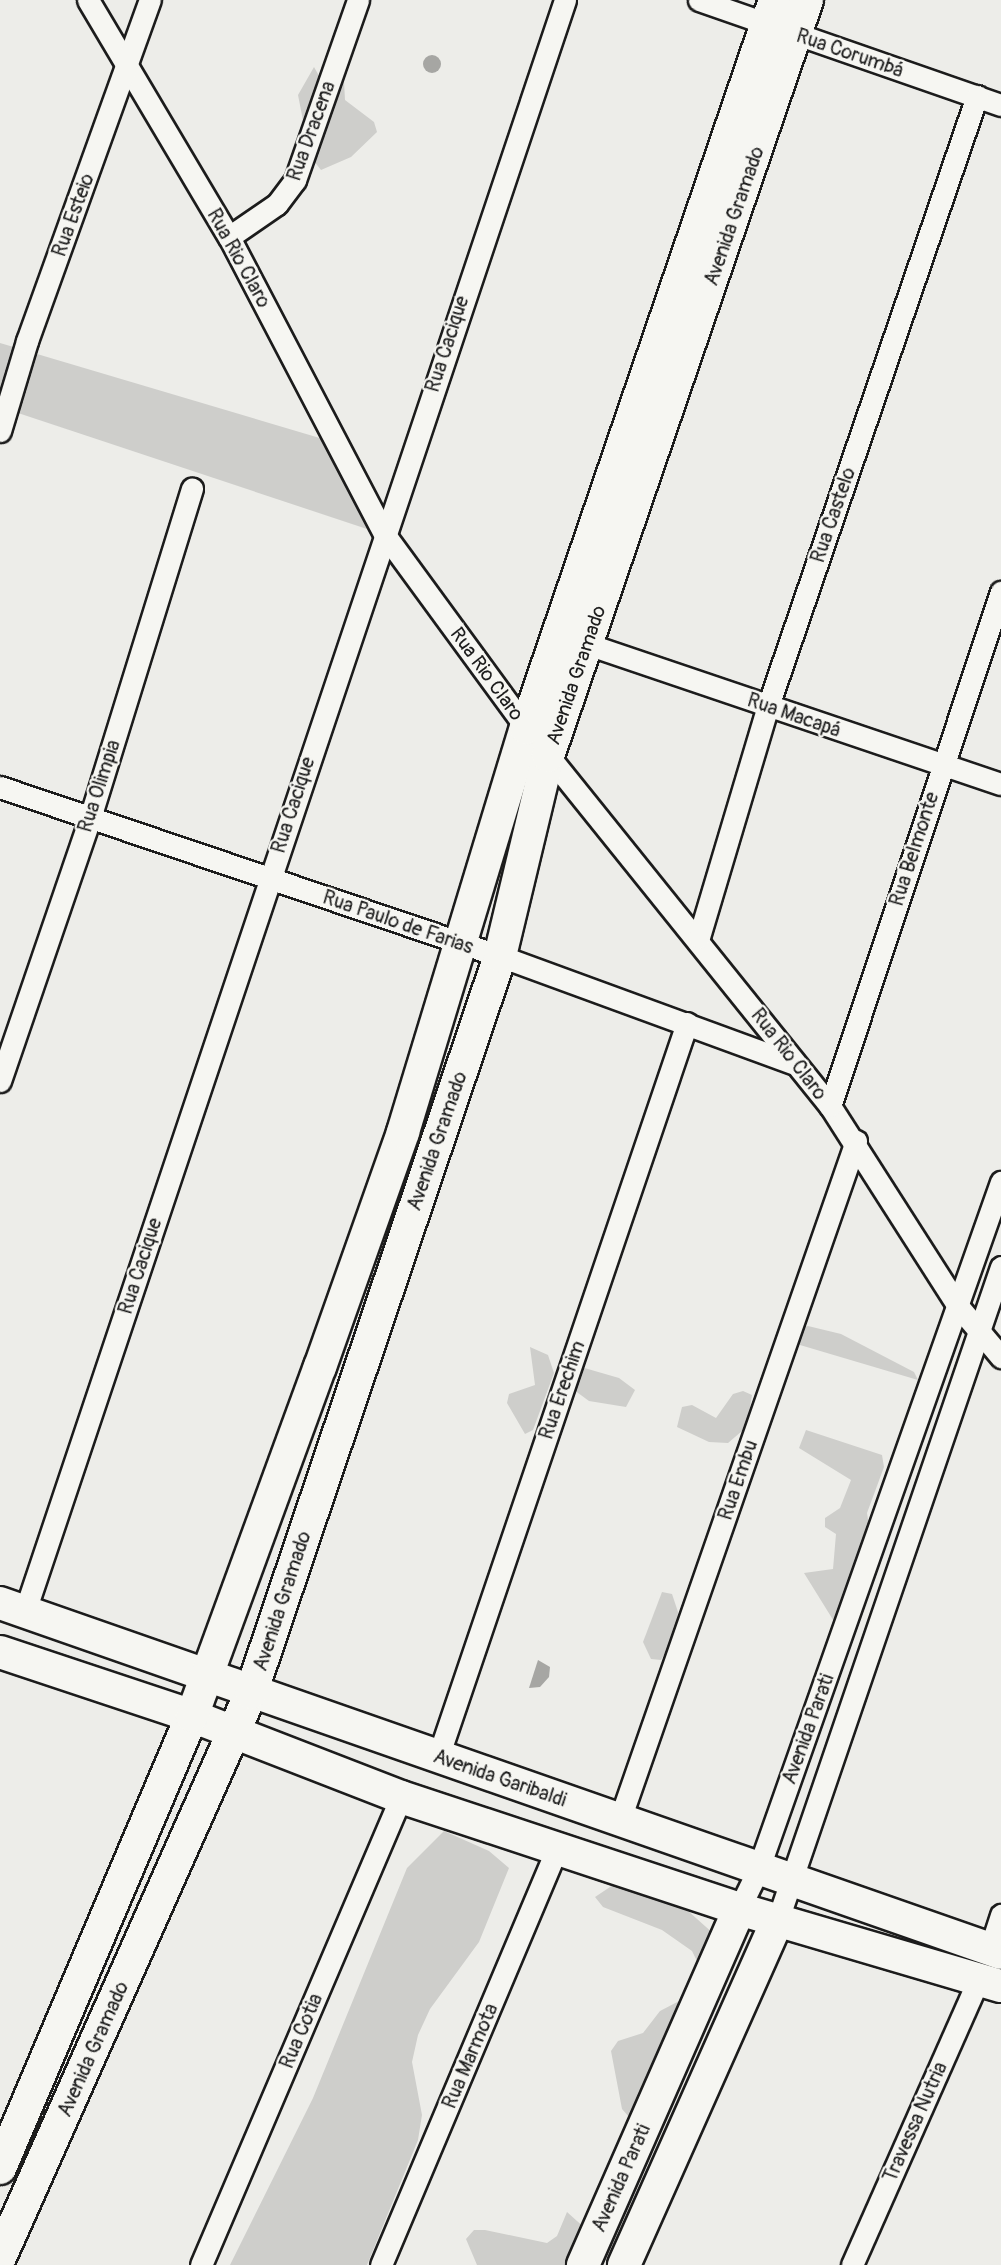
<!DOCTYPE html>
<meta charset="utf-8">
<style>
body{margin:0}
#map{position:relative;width:1001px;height:2265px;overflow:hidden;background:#edede9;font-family:Pangolin,sans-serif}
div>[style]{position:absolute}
.green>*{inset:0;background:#cececb}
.water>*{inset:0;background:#a6a6a3}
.round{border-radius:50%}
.roads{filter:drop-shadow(2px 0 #1c1c1c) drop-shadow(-2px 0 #1c1c1c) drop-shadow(0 2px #1c1c1c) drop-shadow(0 -2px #1c1c1c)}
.street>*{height:21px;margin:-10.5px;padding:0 10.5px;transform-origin:10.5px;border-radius:10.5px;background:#f6f6f2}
.secondary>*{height:32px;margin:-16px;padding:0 16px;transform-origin:16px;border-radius:16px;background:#f6f6f2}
span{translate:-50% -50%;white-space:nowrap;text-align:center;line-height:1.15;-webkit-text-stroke:4.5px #f6f6f2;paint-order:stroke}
.street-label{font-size:20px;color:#1c1c1c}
</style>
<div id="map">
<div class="green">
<div style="clip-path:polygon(343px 62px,345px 100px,374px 122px,377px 132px,351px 157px,321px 170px,310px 156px,298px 95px,314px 67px,322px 81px)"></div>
<div style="clip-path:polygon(0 343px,323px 439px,367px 529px,0 407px)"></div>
<div style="clip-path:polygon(808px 1326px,841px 1334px,914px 1372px,918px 1380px,800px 1345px,798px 1329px)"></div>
<div style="clip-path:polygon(530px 1347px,548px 1355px,554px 1373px,533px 1430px,525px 1434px,507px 1403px,509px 1394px,535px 1385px)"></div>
<div style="clip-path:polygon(581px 1367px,619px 1378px,635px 1390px,626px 1407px,589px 1401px,574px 1390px,570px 1381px)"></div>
<div style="clip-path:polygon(743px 1391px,752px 1395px,749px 1413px,742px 1431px,728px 1443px,709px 1442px,677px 1427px,682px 1407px,692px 1405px,716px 1418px,733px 1394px)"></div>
<div style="clip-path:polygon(806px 1430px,882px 1455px,884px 1467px,867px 1513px,870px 1532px,835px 1623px,804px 1573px,833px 1569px,836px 1534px,825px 1527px,825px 1518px,840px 1508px,851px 1480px,799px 1448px)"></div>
<div style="clip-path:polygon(662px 1592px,672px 1594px,678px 1612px,676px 1633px,661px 1660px,651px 1659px,643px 1642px)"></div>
<div style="clip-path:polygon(444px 1831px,489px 1851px,509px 1868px,479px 1942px,430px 2009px,418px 2035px,412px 2062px,422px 2115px,418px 2140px,367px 2265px,230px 2265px,313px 2098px,407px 1868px)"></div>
<div style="clip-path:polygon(616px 1883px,687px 1910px,715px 1935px,641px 2111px,630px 2118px,622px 2109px,611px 2051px,618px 2041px,643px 2033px,660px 2011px,683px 1999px,698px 1963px,692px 1951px,662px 1930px,603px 1907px,595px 1897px)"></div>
<div style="clip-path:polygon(567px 2212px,587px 2230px,590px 2265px,477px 2265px,466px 2239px,474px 2230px,485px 2230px,547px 2243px,557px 2236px)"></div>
</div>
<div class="water">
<div class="round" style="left:423px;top:55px;width:18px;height:18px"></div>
<div style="clip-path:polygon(538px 1660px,550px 1667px,549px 1677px,540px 1687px,529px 1688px)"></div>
</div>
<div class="roads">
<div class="street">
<div style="left:88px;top:0;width:276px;rotate:59.3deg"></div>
<div style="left:229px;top:237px;width:336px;rotate:62.4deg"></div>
<div style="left:385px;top:535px;width:239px;rotate:53.8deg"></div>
<div style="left:526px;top:728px;width:485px;rotate:51.2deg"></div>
<div style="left:830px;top:1106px;width:237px;rotate:57.4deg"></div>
<div style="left:958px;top:1306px;width:67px;rotate:49.9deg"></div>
<div style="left:699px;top:0;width:320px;rotate:19.2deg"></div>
<div style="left:229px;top:237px;width:58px;rotate:-34.5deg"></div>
<div style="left:277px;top:204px;width:30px;rotate:-53deg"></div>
<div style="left:295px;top:180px;width:191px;rotate:-70.7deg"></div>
<div style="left:0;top:431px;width:94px;rotate:-73.3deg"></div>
<div style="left:27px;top:341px;width:363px;rotate:-70.2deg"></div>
<div style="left:587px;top:644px;width:437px;rotate:18.7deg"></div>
<div style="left:0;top:787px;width:528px;rotate:18.68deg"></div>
<div style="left:500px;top:956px;width:312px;rotate:20.1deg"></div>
<div style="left:699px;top:937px;width:241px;rotate:-73.4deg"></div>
<div style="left:768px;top:706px;width:645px;rotate:-71.09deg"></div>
<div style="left:0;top:1081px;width:278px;rotate:-71.1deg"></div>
<div style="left:90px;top:818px;width:345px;rotate:-72.8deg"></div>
<div style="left:830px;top:1106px;width:542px;rotate:-71.6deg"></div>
<div style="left:25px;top:1611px;width:1699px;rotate:-71.47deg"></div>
<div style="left:438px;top:1757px;width:775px;rotate:-71.26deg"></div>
<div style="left:620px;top:1819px;width:718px;rotate:-70.81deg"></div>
<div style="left:739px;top:1909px;width:43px;rotate:-64deg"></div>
<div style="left:758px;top:1870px;width:730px;rotate:-70.55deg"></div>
<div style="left:778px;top:1919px;width:689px;rotate:-71.12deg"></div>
<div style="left:990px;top:1949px;width:36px;rotate:-72deg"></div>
<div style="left:201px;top:2265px;width:509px;rotate:-66.86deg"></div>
<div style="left:381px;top:2265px;width:454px;rotate:-67.1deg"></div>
<div style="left:852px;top:2265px;width:313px;rotate:-66.1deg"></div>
</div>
<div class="secondary">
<div style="left:0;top:1603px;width:1060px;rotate:19.27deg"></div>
<div style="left:0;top:1652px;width:202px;rotate:18.4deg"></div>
<div style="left:192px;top:1716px;width:224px;rotate:21.2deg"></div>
<div style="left:401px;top:1797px;width:356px;rotate:18.3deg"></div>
<div style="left:739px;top:1909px;width:273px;rotate:16.4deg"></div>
<div style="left:0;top:2168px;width:491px;rotate:-67deg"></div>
<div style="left:192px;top:1716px;width:372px;rotate:-69.9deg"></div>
<div style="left:320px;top:1367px;width:249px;rotate:-70.5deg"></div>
<div style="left:403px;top:1132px;width:422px;rotate:-73.1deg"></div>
<div style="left:526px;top:728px;width:769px;rotate:-71.12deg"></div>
<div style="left:0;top:2257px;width:617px;rotate:-66.01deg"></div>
<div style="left:251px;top:1693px;width:778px;rotate:-71.33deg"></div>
<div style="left:500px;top:956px;width:206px;rotate:-76.5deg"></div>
<div style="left:548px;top:756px;width:799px;rotate:-71.09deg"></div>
<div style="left:583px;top:2265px;width:389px;rotate:-66.3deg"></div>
<div style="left:624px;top:2265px;width:379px;rotate:-66deg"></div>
</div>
</div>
<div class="street-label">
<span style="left:850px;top:53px;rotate:19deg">Rua Corumbá</span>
<span style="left:311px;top:131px;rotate:-70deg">Rua Dracena</span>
<span style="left:73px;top:215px;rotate:-70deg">Rua Esteio</span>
<span style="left:734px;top:216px;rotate:-71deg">Avenida Gramado</span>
<span style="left:239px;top:258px;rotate:61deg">Rua Rio Claro</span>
<span style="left:447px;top:344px;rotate:-72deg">Rua Cacique</span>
<span style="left:833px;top:515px;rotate:-71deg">Rua Castelo</span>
<span style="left:487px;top:674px;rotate:54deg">Rua Rio Claro</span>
<span style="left:576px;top:675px;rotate:-71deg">Avenida Gramado</span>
<span style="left:794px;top:715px;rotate:19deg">Rua Macapá</span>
<span style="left:99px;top:786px;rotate:-72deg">Rua Olimpia</span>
<span style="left:293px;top:805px;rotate:-72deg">Rua Cacique</span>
<span style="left:914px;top:849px;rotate:-72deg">Rua Belmonte</span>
<span style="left:398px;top:922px;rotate:19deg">Rua Paulo de Farias</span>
<span style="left:789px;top:1054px;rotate:52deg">Rua Rio Claro</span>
<span style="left:437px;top:1141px;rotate:-71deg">Avenida Gramado</span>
<span style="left:140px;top:1266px;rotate:-72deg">Rua Cacique</span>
<span style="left:562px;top:1390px;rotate:-71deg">Rua Erechim</span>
<span style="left:738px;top:1480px;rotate:-71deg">Rua Embu</span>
<span style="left:282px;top:1601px;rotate:-72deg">Avenida Gramado</span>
<span style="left:808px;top:1729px;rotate:-70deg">Avenida Parati</span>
<span style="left:500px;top:1778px;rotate:19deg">Avenida Garibaldi</span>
<span style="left:301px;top:2031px;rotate:-67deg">Rua Cotia</span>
<span style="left:93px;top:2049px;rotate:-66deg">Avenida Gramado</span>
<span style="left:470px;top:2056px;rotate:-67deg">Rua Marmota</span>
<span style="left:915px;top:2122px;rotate:-66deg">Travessa Nutria</span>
<span style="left:621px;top:2178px;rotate:-66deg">Avenida Parati</span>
</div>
</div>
